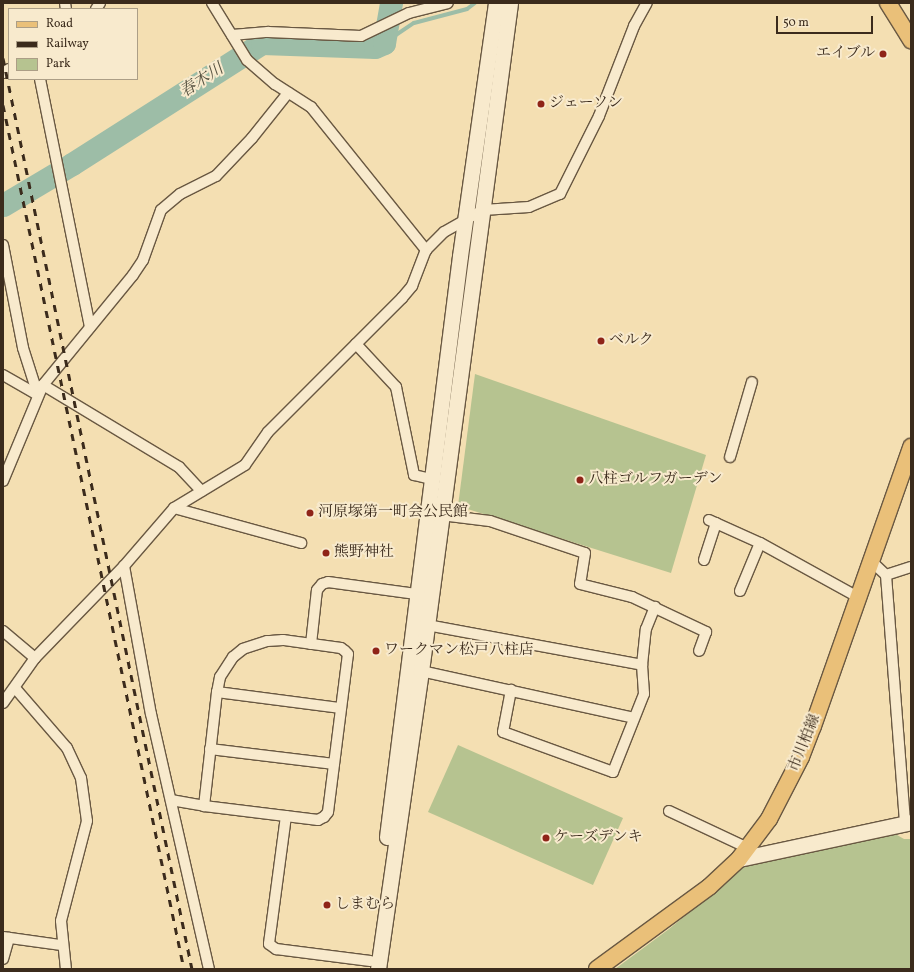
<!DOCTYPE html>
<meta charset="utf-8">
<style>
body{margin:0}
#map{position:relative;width:914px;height:972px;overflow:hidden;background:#f4dfb2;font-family:Vollkorn,"Noto Serif JP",serif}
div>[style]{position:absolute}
.green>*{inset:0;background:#b6c390}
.stream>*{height:4px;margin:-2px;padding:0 2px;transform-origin:2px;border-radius:2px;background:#9dbda7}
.river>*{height:23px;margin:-11.5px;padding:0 11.5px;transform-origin:11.5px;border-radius:11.5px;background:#9dbda7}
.roads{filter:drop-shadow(1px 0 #695842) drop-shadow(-1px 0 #695842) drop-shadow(0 1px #695842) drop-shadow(0 -1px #695842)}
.street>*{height:10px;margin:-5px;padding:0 5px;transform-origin:5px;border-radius:5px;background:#f8eacd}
.secondary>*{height:15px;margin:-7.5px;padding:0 7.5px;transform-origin:7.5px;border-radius:7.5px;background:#f8eacd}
.primary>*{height:16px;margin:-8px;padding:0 8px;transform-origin:8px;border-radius:8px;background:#eac079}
.rail>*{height:3px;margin-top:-1.5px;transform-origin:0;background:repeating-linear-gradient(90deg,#3b2b1c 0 7px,transparent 0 14px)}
.dots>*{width:11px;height:11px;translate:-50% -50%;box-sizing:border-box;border:2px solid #f8eacd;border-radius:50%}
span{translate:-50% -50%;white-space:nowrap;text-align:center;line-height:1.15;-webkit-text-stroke:4px #f8eacd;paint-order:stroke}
.poi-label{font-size:15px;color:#3b2b1c}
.right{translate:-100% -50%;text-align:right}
.left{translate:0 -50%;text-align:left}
.street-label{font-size:15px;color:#3b2b1c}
.water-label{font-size:16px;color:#54503f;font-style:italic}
.frame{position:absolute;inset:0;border:4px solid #3b2b1c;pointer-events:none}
.legend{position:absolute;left:8px;top:8px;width:130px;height:72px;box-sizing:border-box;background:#f8eacd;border:1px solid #ac9e86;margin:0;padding:5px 7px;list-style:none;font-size:12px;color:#3b2b1c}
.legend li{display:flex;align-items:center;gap:8px;height:20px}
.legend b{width:20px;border:1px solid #ac9e86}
.scale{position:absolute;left:776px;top:16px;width:97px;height:18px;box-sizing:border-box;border:2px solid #3b2b1c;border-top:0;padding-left:5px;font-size:12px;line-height:14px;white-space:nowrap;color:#3b2b1c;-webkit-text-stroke:3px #f8eacd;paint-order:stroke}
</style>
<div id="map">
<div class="green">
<div style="clip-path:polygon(475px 374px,706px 455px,671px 573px,458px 506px)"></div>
<div style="clip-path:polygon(458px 745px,623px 818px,593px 885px,428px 812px)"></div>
<div style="clip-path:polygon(890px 831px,904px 839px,911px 839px,911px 969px,615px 969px,669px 929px,744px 867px)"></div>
</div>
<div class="stream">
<div style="left:384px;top:43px;width:36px;rotate:-34deg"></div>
<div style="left:414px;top:23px;width:55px;rotate:-14.8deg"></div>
<div style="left:467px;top:9px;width:10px;rotate:-37deg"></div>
</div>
<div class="river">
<div style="left:3px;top:205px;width:80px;rotate:-30.7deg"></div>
<div style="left:72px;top:164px;width:225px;rotate:-32.5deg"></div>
<div style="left:262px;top:43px;width:113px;rotate:2deg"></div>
<div style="left:375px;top:47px;width:10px;rotate:-24deg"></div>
<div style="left:384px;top:43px;width:41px;rotate:-80.1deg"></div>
</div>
<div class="roads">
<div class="street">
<div style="left:65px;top:3px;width:6px;rotate:81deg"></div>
<div style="left:212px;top:3px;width:67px;rotate:58.4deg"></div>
<div style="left:247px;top:60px;width:37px;rotate:41deg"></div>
<div style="left:275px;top:84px;width:43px;rotate:32.6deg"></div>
<div style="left:311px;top:107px;width:184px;rotate:51.2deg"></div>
<div style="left:96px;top:9px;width:7px;rotate:-56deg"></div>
<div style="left:232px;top:35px;width:36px;rotate:-5deg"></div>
<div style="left:268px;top:32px;width:93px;rotate:2.5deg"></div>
<div style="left:361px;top:36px;width:53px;rotate:-25.6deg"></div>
<div style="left:409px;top:13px;width:40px;rotate:-14.4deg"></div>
<div style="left:3px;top:73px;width:7px;rotate:-34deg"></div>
<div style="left:40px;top:79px;width:253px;rotate:78.6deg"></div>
<div style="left:3px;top:245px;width:105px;rotate:79deg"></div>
<div style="left:23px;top:348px;width:49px;rotate:72.3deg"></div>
<div style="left:356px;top:344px;width:59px;rotate:47.1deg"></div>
<div style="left:396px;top:387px;width:90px;rotate:78.4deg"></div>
<div style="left:414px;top:475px;width:17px;rotate:13deg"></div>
<div style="left:3px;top:375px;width:40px;rotate:29.7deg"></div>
<div style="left:43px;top:385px;width:159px;rotate:31.1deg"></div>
<div style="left:179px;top:467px;width:33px;rotate:47deg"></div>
<div style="left:730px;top:457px;width:78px;rotate:-73.7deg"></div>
<div style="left:3px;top:481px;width:104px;rotate:-67.4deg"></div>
<div style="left:43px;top:385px;width:142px;rotate:-50.7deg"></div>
<div style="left:133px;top:275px;width:18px;rotate:-56deg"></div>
<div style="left:143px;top:260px;width:53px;rotate:-70.2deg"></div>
<div style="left:161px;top:210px;width:25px;rotate:-40deg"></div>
<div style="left:180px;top:194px;width:40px;rotate:-26.6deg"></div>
<div style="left:216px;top:176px;width:52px;rotate:-46.5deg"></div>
<div style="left:252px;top:138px;width:58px;rotate:-51.3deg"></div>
<div style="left:174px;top:508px;width:132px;rotate:15.4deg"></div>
<div style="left:441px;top:515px;width:49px;rotate:7deg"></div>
<div style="left:490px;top:521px;width:100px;rotate:18.6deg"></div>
<div style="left:585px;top:553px;width:31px;rotate:99deg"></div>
<div style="left:580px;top:584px;width:54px;rotate:14deg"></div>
<div style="left:632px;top:597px;width:82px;rotate:25.3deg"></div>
<div style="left:706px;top:632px;width:20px;rotate:110deg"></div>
<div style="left:709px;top:520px;width:56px;rotate:24.3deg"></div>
<div style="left:760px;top:543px;width:112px;rotate:28.9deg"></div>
<div style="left:704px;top:560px;width:39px;rotate:-72deg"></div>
<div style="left:871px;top:561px;width:21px;rotate:43deg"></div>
<div style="left:886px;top:575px;width:26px;rotate:-18deg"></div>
<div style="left:124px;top:566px;width:150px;rotate:79.7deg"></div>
<div style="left:151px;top:714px;width:262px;rotate:77.2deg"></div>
<div style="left:886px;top:575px;width:249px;rotate:85.6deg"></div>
<div style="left:740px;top:591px;width:52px;rotate:-67.4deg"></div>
<div style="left:427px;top:625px;width:219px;rotate:10.5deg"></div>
<div style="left:642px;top:665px;width:29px;rotate:86deg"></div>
<div style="left:644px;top:694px;width:84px;rotate:111.7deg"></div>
<div style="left:613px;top:772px;width:117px;rotate:-160deg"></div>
<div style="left:503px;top:732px;width:43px;rotate:-79.2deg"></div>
<div style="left:3px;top:631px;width:42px;rotate:40.2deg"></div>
<div style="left:311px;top:644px;width:54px;rotate:-83.7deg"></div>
<div style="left:317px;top:590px;width:8px;rotate:-50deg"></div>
<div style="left:322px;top:584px;width:6px;rotate:-18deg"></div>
<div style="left:328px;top:582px;width:89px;rotate:7.8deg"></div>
<div style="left:642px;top:665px;width:36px;rotate:-84deg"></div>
<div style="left:646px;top:629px;width:24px;rotate:-68deg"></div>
<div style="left:421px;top:671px;width:218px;rotate:12.4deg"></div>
<div style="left:15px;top:688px;width:79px;rotate:49.1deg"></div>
<div style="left:67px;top:748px;width:33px;rotate:65deg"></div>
<div style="left:81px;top:778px;width:43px;rotate:82.1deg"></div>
<div style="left:87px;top:821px;width:103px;rotate:104.6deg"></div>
<div style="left:61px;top:921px;width:48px;rotate:84.1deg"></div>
<div style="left:217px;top:692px;width:125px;rotate:7.4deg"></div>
<div style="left:3px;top:703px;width:55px;rotate:-54.6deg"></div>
<div style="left:35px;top:658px;width:128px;rotate:-45.9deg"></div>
<div style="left:124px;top:566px;width:77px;rotate:-49.2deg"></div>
<div style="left:174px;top:508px;width:83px;rotate:-31.2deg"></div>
<div style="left:245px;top:465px;width:40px;rotate:-55.1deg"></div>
<div style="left:268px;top:432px;width:190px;rotate:-45deg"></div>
<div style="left:402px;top:298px;width:16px;rotate:-50deg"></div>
<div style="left:412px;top:286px;width:39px;rotate:-69deg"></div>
<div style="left:426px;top:250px;width:25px;rotate:-45deg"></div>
<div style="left:444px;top:232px;width:45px;rotate:-29.4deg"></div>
<div style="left:483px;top:210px;width:46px;rotate:-3.7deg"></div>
<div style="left:529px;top:207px;width:34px;rotate:-23deg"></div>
<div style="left:560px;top:194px;width:87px;rotate:-63.4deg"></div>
<div style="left:599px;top:116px;width:97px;rotate:-68.7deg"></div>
<div style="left:634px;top:26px;width:26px;rotate:-61deg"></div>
<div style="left:210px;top:749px;width:125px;rotate:6.9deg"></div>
<div style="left:171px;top:800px;width:34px;rotate:10deg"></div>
<div style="left:204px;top:806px;width:115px;rotate:7deg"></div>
<div style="left:318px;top:820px;width:7px;rotate:-27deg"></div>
<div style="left:324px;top:817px;width:6px;rotate:-51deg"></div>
<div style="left:328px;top:812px;width:159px;rotate:-82.8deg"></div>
<div style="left:348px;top:654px;width:4px;rotate:-135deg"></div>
<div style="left:345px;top:651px;width:5px;rotate:-143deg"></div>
<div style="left:341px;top:648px;width:59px;rotate:-172.1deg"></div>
<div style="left:283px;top:640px;width:16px;rotate:176deg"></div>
<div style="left:267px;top:641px;width:25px;rotate:162deg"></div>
<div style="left:243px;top:649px;width:13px;rotate:141deg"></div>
<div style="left:233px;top:657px;width:24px;rotate:123deg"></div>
<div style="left:220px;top:677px;width:15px;rotate:101deg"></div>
<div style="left:217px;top:692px;width:115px;rotate:96.5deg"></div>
<div style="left:669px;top:811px;width:87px;rotate:25.1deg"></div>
<div style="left:286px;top:816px;width:129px;rotate:97.6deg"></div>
<div style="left:269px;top:944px;width:9px;rotate:36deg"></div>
<div style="left:276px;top:949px;width:95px;rotate:7.3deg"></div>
<div style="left:3px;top:937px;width:59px;rotate:7.9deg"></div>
<div style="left:3px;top:959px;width:22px;rotate:-74deg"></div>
</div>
<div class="secondary">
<div style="left:387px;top:837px;width:586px;rotate:-82.84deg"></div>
<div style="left:460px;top:256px;width:256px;rotate:-81.9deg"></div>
<div style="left:739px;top:859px;width:176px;rotate:-12.1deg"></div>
<div style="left:378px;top:969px;width:301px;rotate:-81.8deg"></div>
<div style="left:421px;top:671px;width:674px;rotate:-82.41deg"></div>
</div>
<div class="primary">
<div style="left:888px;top:3px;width:44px;rotate:58.1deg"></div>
<div style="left:597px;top:969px;width:139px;rotate:-36.2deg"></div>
<div style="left:709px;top:887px;width:41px;rotate:-43deg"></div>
<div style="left:739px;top:859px;width:50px;rotate:-53.1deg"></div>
<div style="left:769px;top:819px;width:70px;rotate:-62.7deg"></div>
<div style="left:801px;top:757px;width:33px;rotate:-69deg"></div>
<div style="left:813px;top:726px;width:296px;rotate:-70.6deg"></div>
</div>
</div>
<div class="rail">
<div style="left:3px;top:58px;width:930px;rotate:78.28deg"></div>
<div style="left:3px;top:105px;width:883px;rotate:78.17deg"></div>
</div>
<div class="dots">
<div style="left:883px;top:54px;background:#8f2418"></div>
<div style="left:541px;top:104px;background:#8f2418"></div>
<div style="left:601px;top:341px;background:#8f2418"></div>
<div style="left:580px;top:480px;background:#8f2418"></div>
<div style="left:310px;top:513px;background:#8f2418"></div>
<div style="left:326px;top:553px;background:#8f2418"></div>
<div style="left:376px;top:651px;background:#8f2418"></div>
<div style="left:546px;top:838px;background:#8f2418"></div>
<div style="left:327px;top:905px;background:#8f2418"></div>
</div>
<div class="poi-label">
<span class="right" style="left:875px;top:54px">エイブル</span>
<span class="left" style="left:549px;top:104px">ジェーソン</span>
<span class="left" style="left:609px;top:341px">ベルク</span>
<span class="left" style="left:588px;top:480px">八柱ゴルフガーデン</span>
<span class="left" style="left:318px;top:513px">河原塚第一町会公民館</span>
<span class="left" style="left:334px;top:553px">熊野神社</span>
<span class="left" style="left:384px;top:651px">ワークマン松戸八柱店</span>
<span class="left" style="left:554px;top:838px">ケーズデンキ</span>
<span class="left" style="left:335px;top:905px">しまむら</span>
</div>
<div class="street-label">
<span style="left:805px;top:743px;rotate:-68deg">市川柏線</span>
</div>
<div class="water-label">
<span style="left:202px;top:81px;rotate:-33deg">春木川</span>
</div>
<div class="frame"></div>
<ul class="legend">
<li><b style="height:5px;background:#eac079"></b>Road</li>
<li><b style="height:5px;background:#3b2b1c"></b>Railway</li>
<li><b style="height:11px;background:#b6c390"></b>Park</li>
</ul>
<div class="scale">50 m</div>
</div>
